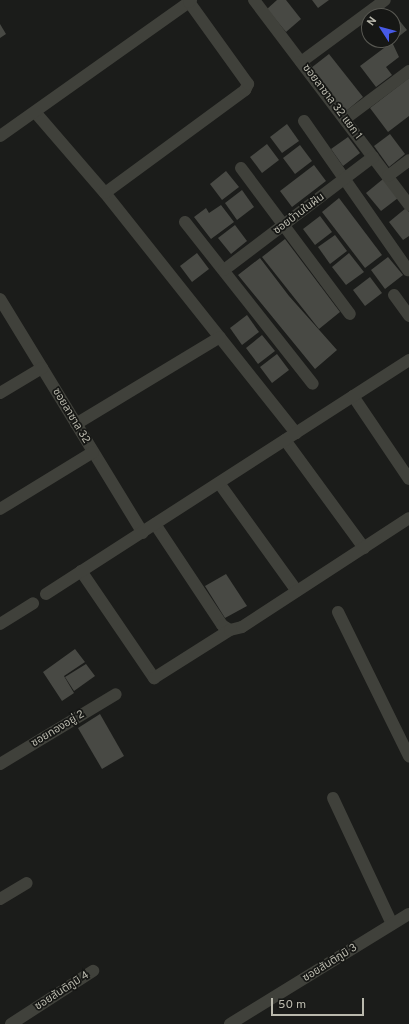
<!DOCTYPE html>
<meta charset="utf-8">
<style>
body{margin:0}
#map{position:relative;width:409px;height:1024px;overflow:hidden;background:#1b1c1a;font-family:Overpass,"Noto Sans Thai",sans-serif}
div>[style]{position:absolute}
.building>*{inset:0;background:#484944}
.minor>*{height:12px;margin:-6px;padding:0 6px;transform-origin:6px;border-radius:6px;background:#40413b}
span{translate:-50% -50%;white-space:nowrap;text-align:center;line-height:1.15;-webkit-text-stroke:3.5px #161715;paint-order:stroke}
.street-label{font-size:11px;color:#bab9ad}
.north{position:absolute;left:361px;top:8px;width:40px;height:40px;box-sizing:border-box;background:#161715;border:1px solid #585852;border-radius:50%;rotate:306deg;font-size:11px;font-weight:700;line-height:16px;text-align:center;color:#bab9ad}
.north::after{content:'';display:block;margin:auto;width:14px;height:18px;background:#475ae7;clip-path:polygon(50% 0,100% 100%,50% 72%,0 100%)}
.scale{position:absolute;left:271px;top:998px;width:93px;height:18px;box-sizing:border-box;border:2px solid #bab9ad;border-top:0;padding-left:5px;font-size:12px;line-height:14px;white-space:nowrap;color:#bab9ad;-webkit-text-stroke:3px #161715;paint-order:stroke}
</style>
<div id="map">
<div class="building">
<div style="clip-path:polygon(277px 0,286px 0,301px 19px,286px 32px,267px 9px)"></div>
<div style="clip-path:polygon(312px 0,329px 0,318px 8px)"></div>
<div style="clip-path:polygon(394px 14px,407px 30px,393px 41px,393px 15px)"></div>
<div style="clip-path:polygon(0 24px,6px 34px,0 38px)"></div>
<div style="clip-path:polygon(392px 42px,399px 57px,386px 67px,392px 75px,376px 87px,360px 66px)"></div>
<div style="clip-path:polygon(329px 54px,363px 97px,345px 112px,311px 68px)"></div>
<div style="clip-path:polygon(409px 78px,409px 116px,388px 132px,370px 108px)"></div>
<div style="clip-path:polygon(287px 124px,299px 141px,282px 153px,270px 137px)"></div>
<div style="clip-path:polygon(390px 134px,405px 154px,389px 167px,374px 146px)"></div>
<div style="clip-path:polygon(348px 137px,360px 153px,343px 166px,331px 149px)"></div>
<div style="clip-path:polygon(267px 144px,279px 160px,262px 173px,250px 157px)"></div>
<div style="clip-path:polygon(300px 145px,312px 161px,295px 174px,283px 158px)"></div>
<div style="clip-path:polygon(314px 165px,326px 181px,292px 207px,280px 191px)"></div>
<div style="clip-path:polygon(226px 171px,239px 187px,222px 200px,210px 184px)"></div>
<div style="clip-path:polygon(383px 179px,398px 198px,381px 211px,366px 193px)"></div>
<div style="clip-path:polygon(242px 190px,254px 207px,237px 220px,225px 203px)"></div>
<div style="clip-path:polygon(339px 198px,382px 255px,365px 268px,322px 212px)"></div>
<div style="clip-path:polygon(221px 205px,234px 222px,211px 239px,194px 217px,206px 208px,209px 213px)"></div>
<div style="clip-path:polygon(406px 208px,409px 212px,409px 236px,403px 240px,389px 222px)"></div>
<div style="clip-path:polygon(320px 216px,332px 232px,315px 245px,303px 229px)"></div>
<div style="clip-path:polygon(235px 225px,247px 241px,231px 254px,218px 238px)"></div>
<div style="clip-path:polygon(335px 235px,347px 251px,330px 264px,318px 247px)"></div>
<div style="clip-path:polygon(285px 239px,340px 312px,319px 329px,262px 257px)"></div>
<div style="clip-path:polygon(197px 253px,209px 269px,192px 282px,180px 266px)"></div>
<div style="clip-path:polygon(349px 253px,364px 272px,346px 285px,332px 267px)"></div>
<div style="clip-path:polygon(388px 257px,403px 275px,385px 289px,371px 270px)"></div>
<div style="clip-path:polygon(260px 258px,289px 296px,337px 350px,315px 369px,238px 275px)"></div>
<div style="clip-path:polygon(370px 277px,382px 293px,365px 306px,353px 290px)"></div>
<div style="clip-path:polygon(247px 315px,259px 332px,242px 345px,230px 328px)"></div>
<div style="clip-path:polygon(262px 335px,275px 351px,258px 364px,246px 348px)"></div>
<div style="clip-path:polygon(277px 354px,289px 370px,272px 383px,260px 367px)"></div>
<div style="clip-path:polygon(226px 574px,247px 606px,225px 618px,205px 586px)"></div>
<div style="clip-path:polygon(75px 649px,85px 662px,64px 676px,74px 693px,62px 701px,43px 672px)"></div>
<div style="clip-path:polygon(86px 664px,95px 676px,74px 691px,65px 677px)"></div>
<div style="clip-path:polygon(100px 714px,124px 756px,102px 769px,78px 728px)"></div>
</div>
<div class="minor">
<div style="left:254px;top:0;width:257px;rotate:52.9deg"></div>
<div style="left:301px;top:62px;width:104px;rotate:-36.4deg"></div>
<div style="left:35px;top:112px;width:107px;rotate:49.2deg"></div>
<div style="left:105px;top:193px;width:307px;rotate:51.5deg"></div>
<div style="left:345px;top:119px;width:80px;rotate:-36.9deg"></div>
<div style="left:304px;top:121px;width:182px;rotate:55.1deg"></div>
<div style="left:0;top:136px;width:232px;rotate:-35.3deg"></div>
<div style="left:241px;top:168px;width:182px;rotate:53.3deg"></div>
<div style="left:388px;top:176px;width:26px;rotate:-37deg"></div>
<div style="left:105px;top:193px;width:174px;rotate:-36.3deg"></div>
<div style="left:245px;top:90px;width:7px;rotate:-63deg"></div>
<div style="left:248px;top:84px;width:101px;rotate:-125.7deg"></div>
<div style="left:189px;top:2px;width:3px;rotate:-45deg"></div>
<div style="left:185px;top:222px;width:206px;rotate:51.7deg"></div>
<div style="left:224px;top:270px;width:187px;rotate:-37.2deg"></div>
<div style="left:394px;top:295px;width:26px;rotate:54deg"></div>
<div style="left:0;top:299px;width:274px;rotate:58.6deg"></div>
<div style="left:0;top:393px;width:49px;rotate:-30.8deg"></div>
<div style="left:353px;top:396px;width:100px;rotate:56deg"></div>
<div style="left:76px;top:424px;width:168px;rotate:-31.1deg"></div>
<div style="left:285px;top:440px;width:134px;rotate:53.8deg"></div>
<div style="left:219px;top:483px;width:133px;rotate:54.2deg"></div>
<div style="left:0;top:509px;width:109px;rotate:-31.5deg"></div>
<div style="left:155px;top:524px;width:121px;rotate:56.4deg"></div>
<div style="left:222px;top:625px;width:9px;rotate:32deg"></div>
<div style="left:81px;top:571px;width:130px;rotate:55.7deg"></div>
<div style="left:154px;top:678px;width:90px;rotate:-32.3deg"></div>
<div style="left:230px;top:630px;width:12px;rotate:-14deg"></div>
<div style="left:242px;top:627px;width:199px;rotate:-33.1deg"></div>
<div style="left:46px;top:594px;width:432px;rotate:-32.8deg"></div>
<div style="left:338px;top:612px;width:161px;rotate:63.8deg"></div>
<div style="left:0;top:624px;width:39px;rotate:-32deg"></div>
<div style="left:0;top:764px;width:135px;rotate:-31.1deg"></div>
<div style="left:333px;top:798px;width:139px;rotate:64.9deg"></div>
<div style="left:0;top:899px;width:31px;rotate:-31deg"></div>
<div style="left:11px;top:1024px;width:98px;rotate:-32.9deg"></div>
<div style="left:230px;top:1024px;width:210px;rotate:-31.6deg"></div>
</div>
<div class="street-label">
<span style="left:332px;top:102px;rotate:53deg">ซอยลาซาล 32 แยก 1</span>
<span style="left:299px;top:214px;rotate:-37deg">ซอยบ้านในฝัน</span>
<span style="left:71px;top:416px;rotate:59deg">ซอยลาซาล 32</span>
<span style="left:58px;top:729px;rotate:-31deg">ซอยทองอยู่ 2</span>
<span style="left:330px;top:963px;rotate:-32deg">ซอยสันติภูมิ 3</span>
<span style="left:62px;top:991px;rotate:-33deg">ซอยสันติภูมิ 4</span>
</div>
<div class="north">N</div>
<div class="scale">50 m</div>
</div>
